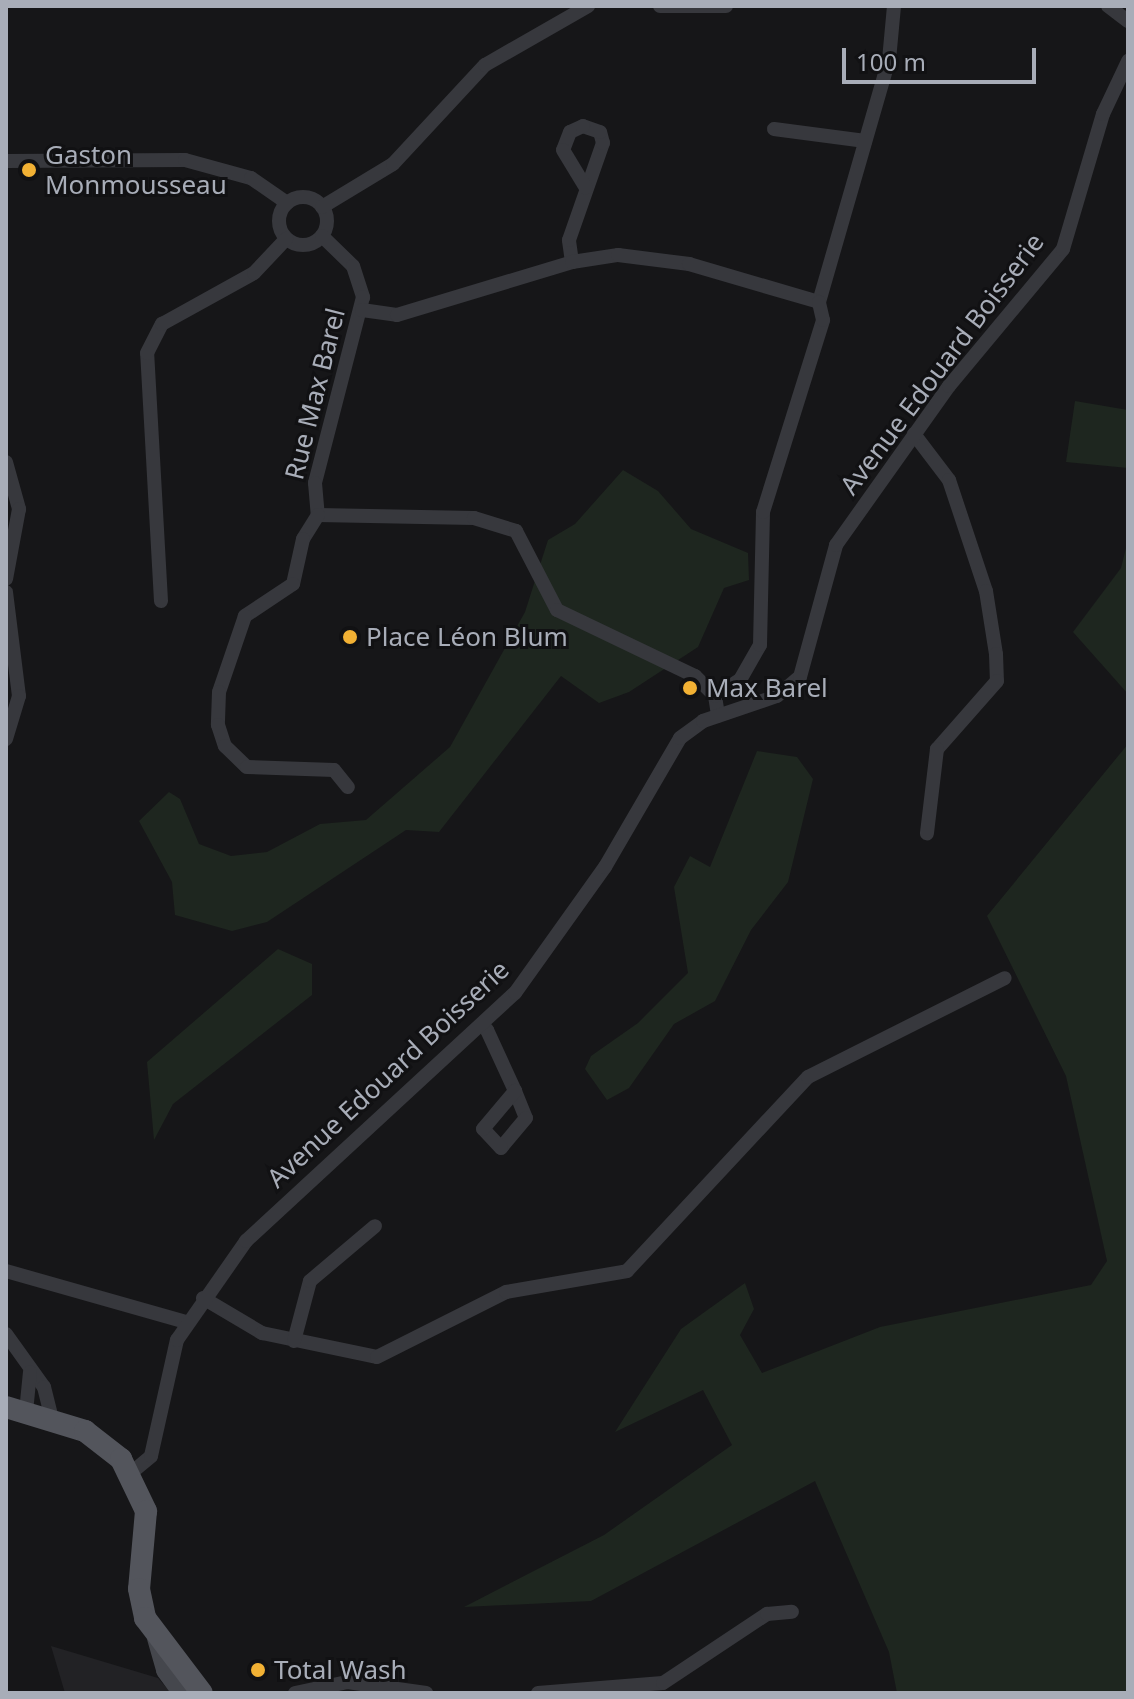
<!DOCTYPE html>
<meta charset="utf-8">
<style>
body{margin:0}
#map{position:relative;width:1134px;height:1699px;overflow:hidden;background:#161618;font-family:"Noto Sans",sans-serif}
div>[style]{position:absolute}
.built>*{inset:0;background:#222225}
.green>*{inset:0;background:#1e261f}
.minor>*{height:14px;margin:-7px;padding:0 7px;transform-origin:7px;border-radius:7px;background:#37383d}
.minor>.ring{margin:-7px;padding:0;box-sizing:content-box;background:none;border:14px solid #37383d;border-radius:50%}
.secondary>*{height:20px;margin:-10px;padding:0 10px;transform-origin:10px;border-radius:10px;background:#45474d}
.primary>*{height:22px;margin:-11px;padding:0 11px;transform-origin:11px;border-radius:11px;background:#53555c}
.dots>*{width:22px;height:22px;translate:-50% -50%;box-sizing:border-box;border:4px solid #111113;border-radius:50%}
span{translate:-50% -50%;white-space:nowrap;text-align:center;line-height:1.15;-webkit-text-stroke:6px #111113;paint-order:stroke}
.poi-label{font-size:26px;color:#a8adb8}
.left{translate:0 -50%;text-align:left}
.street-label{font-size:26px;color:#a8adb8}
.frame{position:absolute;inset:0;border:8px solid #a8adb8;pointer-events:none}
.scale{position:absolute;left:842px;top:48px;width:194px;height:36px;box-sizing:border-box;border:4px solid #a8adb8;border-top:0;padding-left:10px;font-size:24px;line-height:28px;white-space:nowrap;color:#a8adb8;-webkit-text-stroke:6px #111113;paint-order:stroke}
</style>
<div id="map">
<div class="built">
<div style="clip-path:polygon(51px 1646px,158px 1678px,171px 1693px,65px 1693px)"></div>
</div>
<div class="green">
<div style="clip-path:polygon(1075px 401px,1128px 410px,1128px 468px,1066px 462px)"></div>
<div style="clip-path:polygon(623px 470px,658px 491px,691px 529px,748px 553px,749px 580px,724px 588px,698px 647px,629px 692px,599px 703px,561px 676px,439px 832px,406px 830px,267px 922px,232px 931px,175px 915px,172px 882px,139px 821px,169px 792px,180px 799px,199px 844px,231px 856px,267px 852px,320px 824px,366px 820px,450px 747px,525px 612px,548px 540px,575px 524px)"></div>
<div style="clip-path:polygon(1128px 540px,1128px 694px,1073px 632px,1121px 568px)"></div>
<div style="clip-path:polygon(1128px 744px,1128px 1693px,897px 1693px,889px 1652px,815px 1481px,591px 1601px,464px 1607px,604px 1535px,732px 1445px,703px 1390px,615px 1432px,681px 1329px,745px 1283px,754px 1309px,740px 1335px,762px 1373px,880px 1327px,1091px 1285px,1107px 1261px,1066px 1076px,987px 916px)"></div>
<div style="clip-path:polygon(757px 751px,797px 757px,813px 779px,788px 882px,751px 930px,715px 1001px,674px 1024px,629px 1088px,607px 1100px,585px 1069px,591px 1056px,638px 1023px,688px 973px,674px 887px,690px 856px,710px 867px)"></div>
<div style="clip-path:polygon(278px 949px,312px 964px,312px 995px,173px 1104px,154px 1140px,147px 1062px)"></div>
</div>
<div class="minor">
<div style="left:660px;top:6px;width:66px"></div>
<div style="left:1108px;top:6px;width:25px;rotate:37deg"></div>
<div style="left:774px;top:129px;width:92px;rotate:7.5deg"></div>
<div style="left:6px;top:161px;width:179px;rotate:-0.3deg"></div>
<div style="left:185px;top:160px;width:68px;rotate:15.3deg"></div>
<div style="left:251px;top:178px;width:44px;rotate:34.8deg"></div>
<div class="ring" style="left:279px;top:197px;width:34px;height:34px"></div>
<div style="left:322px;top:207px;width:83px;rotate:-31.2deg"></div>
<div style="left:393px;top:164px;width:135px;rotate:-47.1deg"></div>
<div style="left:485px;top:65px;width:119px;rotate:-29.8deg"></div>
<div style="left:322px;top:236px;width:43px;rotate:44.1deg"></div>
<div style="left:353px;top:266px;width:33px;rotate:72deg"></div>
<div style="left:363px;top:297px;width:192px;rotate:104.5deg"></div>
<div style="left:315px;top:483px;width:32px;rotate:85deg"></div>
<div style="left:318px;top:515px;width:156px;rotate:1.1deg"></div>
<div style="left:474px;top:518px;width:44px;rotate:17.2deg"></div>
<div style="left:516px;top:531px;width:89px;rotate:62.6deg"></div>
<div style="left:557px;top:610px;width:153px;rotate:25.6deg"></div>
<div style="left:695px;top:676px;width:28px;rotate:45deg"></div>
<div style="left:715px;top:696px;width:20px;rotate:81deg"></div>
<div style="left:572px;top:262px;width:22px;rotate:-98deg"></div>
<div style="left:569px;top:240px;width:103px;rotate:-70.7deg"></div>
<div style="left:603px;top:143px;width:11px;rotate:-105deg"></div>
<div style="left:600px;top:132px;width:18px;rotate:-161deg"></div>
<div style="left:583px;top:126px;width:14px;rotate:155deg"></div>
<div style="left:570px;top:132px;width:19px;rotate:111deg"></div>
<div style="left:563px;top:150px;width:44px;rotate:58.8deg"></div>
<div style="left:819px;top:302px;width:252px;rotate:-73.9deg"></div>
<div style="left:889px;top:60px;width:54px;rotate:-84.7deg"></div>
<div style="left:362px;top:310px;width:35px;rotate:8deg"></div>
<div style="left:397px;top:315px;width:183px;rotate:-16.8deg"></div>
<div style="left:572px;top:262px;width:47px;rotate:-8.7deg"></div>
<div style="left:618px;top:255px;width:72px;rotate:7.2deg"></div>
<div style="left:689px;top:264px;width:135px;rotate:16.3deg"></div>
<div style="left:914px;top:434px;width:58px;rotate:52.7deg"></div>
<div style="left:949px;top:480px;width:117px;rotate:71.6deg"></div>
<div style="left:986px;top:591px;width:64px;rotate:81deg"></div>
<div style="left:996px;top:654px;width:27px;rotate:88deg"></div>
<div style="left:997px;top:681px;width:91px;rotate:131.4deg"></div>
<div style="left:937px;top:749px;width:85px;rotate:96.8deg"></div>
<div style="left:6px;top:462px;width:49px;rotate:74.5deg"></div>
<div style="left:19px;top:509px;width:71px;rotate:100.5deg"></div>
<div style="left:318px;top:515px;width:28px;rotate:122deg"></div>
<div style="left:303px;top:539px;width:46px;rotate:102.5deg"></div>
<div style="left:293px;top:584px;width:58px;rotate:146.3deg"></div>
<div style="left:245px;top:616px;width:80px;rotate:108.9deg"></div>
<div style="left:219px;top:692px;width:33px;rotate:92deg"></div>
<div style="left:218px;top:725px;width:22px;rotate:72deg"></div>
<div style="left:225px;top:746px;width:30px;rotate:44deg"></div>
<div style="left:247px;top:767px;width:87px;rotate:2deg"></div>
<div style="left:334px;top:770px;width:22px;rotate:51deg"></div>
<div style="left:6px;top:592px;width:105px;rotate:82.9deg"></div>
<div style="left:19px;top:696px;width:45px;rotate:106.8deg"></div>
<div style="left:161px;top:601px;width:248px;rotate:-93.2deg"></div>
<div style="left:147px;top:353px;width:33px;rotate:-63deg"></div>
<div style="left:162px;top:324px;width:105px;rotate:-29deg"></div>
<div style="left:254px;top:273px;width:47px;rotate:-46.7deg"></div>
<div style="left:715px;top:696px;width:30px;rotate:-33deg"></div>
<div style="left:740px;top:680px;width:40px;rotate:-60.3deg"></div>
<div style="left:760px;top:645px;width:133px;rotate:-88.7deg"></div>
<div style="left:763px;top:512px;width:201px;rotate:-72.6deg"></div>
<div style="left:823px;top:320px;width:18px;rotate:-103deg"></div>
<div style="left:482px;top:1024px;width:8px;rotate:50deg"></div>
<div style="left:487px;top:1030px;width:67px;rotate:65.3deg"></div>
<div style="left:515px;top:1091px;width:29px;rotate:68deg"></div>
<div style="left:526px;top:1118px;width:39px;rotate:130deg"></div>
<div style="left:501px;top:1148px;width:26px;rotate:-133deg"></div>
<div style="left:483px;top:1129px;width:50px;rotate:-49.9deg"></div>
<div style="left:6px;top:1271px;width:187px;rotate:15.8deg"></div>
<div style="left:203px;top:1298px;width:69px;rotate:30.7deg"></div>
<div style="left:262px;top:1333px;width:117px;rotate:11.8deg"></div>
<div style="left:377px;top:1357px;width:144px;rotate:-26.7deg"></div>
<div style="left:506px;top:1292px;width:123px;rotate:-9.8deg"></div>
<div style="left:627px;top:1271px;width:265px;rotate:-47deg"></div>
<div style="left:808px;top:1077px;width:220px;rotate:-26.7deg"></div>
<div style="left:6px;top:1334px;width:65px;rotate:54.4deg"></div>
<div style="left:44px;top:1387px;width:33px;rotate:76deg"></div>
<div style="left:294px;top:1341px;width:62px;rotate:-75.1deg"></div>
<div style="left:310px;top:1281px;width:85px;rotate:-40.2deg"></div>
<div style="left:26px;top:1412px;width:40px;rotate:-84.3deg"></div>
<div style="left:131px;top:1473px;width:26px;rotate:-40deg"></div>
<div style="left:151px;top:1456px;width:119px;rotate:-77.4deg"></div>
<div style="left:177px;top:1340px;width:121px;rotate:-55.1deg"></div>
<div style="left:246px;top:1241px;width:366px;rotate:-42.7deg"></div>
<div style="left:515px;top:993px;width:155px;rotate:-54.5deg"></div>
<div style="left:605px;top:867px;width:149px;rotate:-59.8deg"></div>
<div style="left:680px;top:738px;width:29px;rotate:-36deg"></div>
<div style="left:703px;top:721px;width:78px;rotate:-18.7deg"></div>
<div style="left:777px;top:696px;width:30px;rotate:-40deg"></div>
<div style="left:800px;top:677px;width:137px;rotate:-74.7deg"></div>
<div style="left:836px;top:545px;width:195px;rotate:-54.6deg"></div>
<div style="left:949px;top:386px;width:178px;rotate:-50.2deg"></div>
<div style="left:1063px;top:249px;width:141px;rotate:-73.5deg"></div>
<div style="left:1103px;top:114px;width:59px;rotate:-64.7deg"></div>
<div style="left:295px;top:1693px;width:53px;rotate:-11.9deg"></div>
<div style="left:347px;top:1682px;width:80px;rotate:7.9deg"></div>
<div style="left:538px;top:1693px;width:125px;rotate:-4.6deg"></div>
<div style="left:663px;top:1683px;width:125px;rotate:-33.6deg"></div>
<div style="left:767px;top:1614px;width:25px;rotate:-5deg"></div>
</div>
<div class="secondary">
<div style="left:157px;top:1638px;width:33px;rotate:74deg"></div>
<div style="left:166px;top:1670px;width:29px;rotate:54deg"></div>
</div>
<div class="primary">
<div style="left:6px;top:1407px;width:83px;rotate:16.9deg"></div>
<div style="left:85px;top:1431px;width:46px;rotate:37.9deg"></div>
<div style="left:121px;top:1459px;width:58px;rotate:64.3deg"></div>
<div style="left:146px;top:1511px;width:78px;rotate:95.1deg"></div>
<div style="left:139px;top:1589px;width:30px;rotate:78deg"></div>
<div style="left:145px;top:1618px;width:94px;rotate:52.8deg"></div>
</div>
<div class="dots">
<div style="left:29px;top:170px;background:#f2b134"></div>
<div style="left:350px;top:637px;background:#f2b134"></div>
<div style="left:690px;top:688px;background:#f2b134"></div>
<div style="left:258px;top:1670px;background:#f2b134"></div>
</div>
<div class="poi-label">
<span class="left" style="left:45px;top:170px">Gaston<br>Monmousseau</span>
<span class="left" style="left:366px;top:637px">Place Léon Blum</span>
<span class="left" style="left:706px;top:688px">Max Barel</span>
<span class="left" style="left:274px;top:1670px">Total Wash</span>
</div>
<div class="street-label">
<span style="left:942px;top:364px;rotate:-53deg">Avenue Edouard Boisserie</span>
<span style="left:315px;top:394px;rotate:-76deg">Rue Max Barel</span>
<span style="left:388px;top:1074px;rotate:-43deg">Avenue Edouard Boisserie</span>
</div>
<div class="frame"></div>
<div class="scale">100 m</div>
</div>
